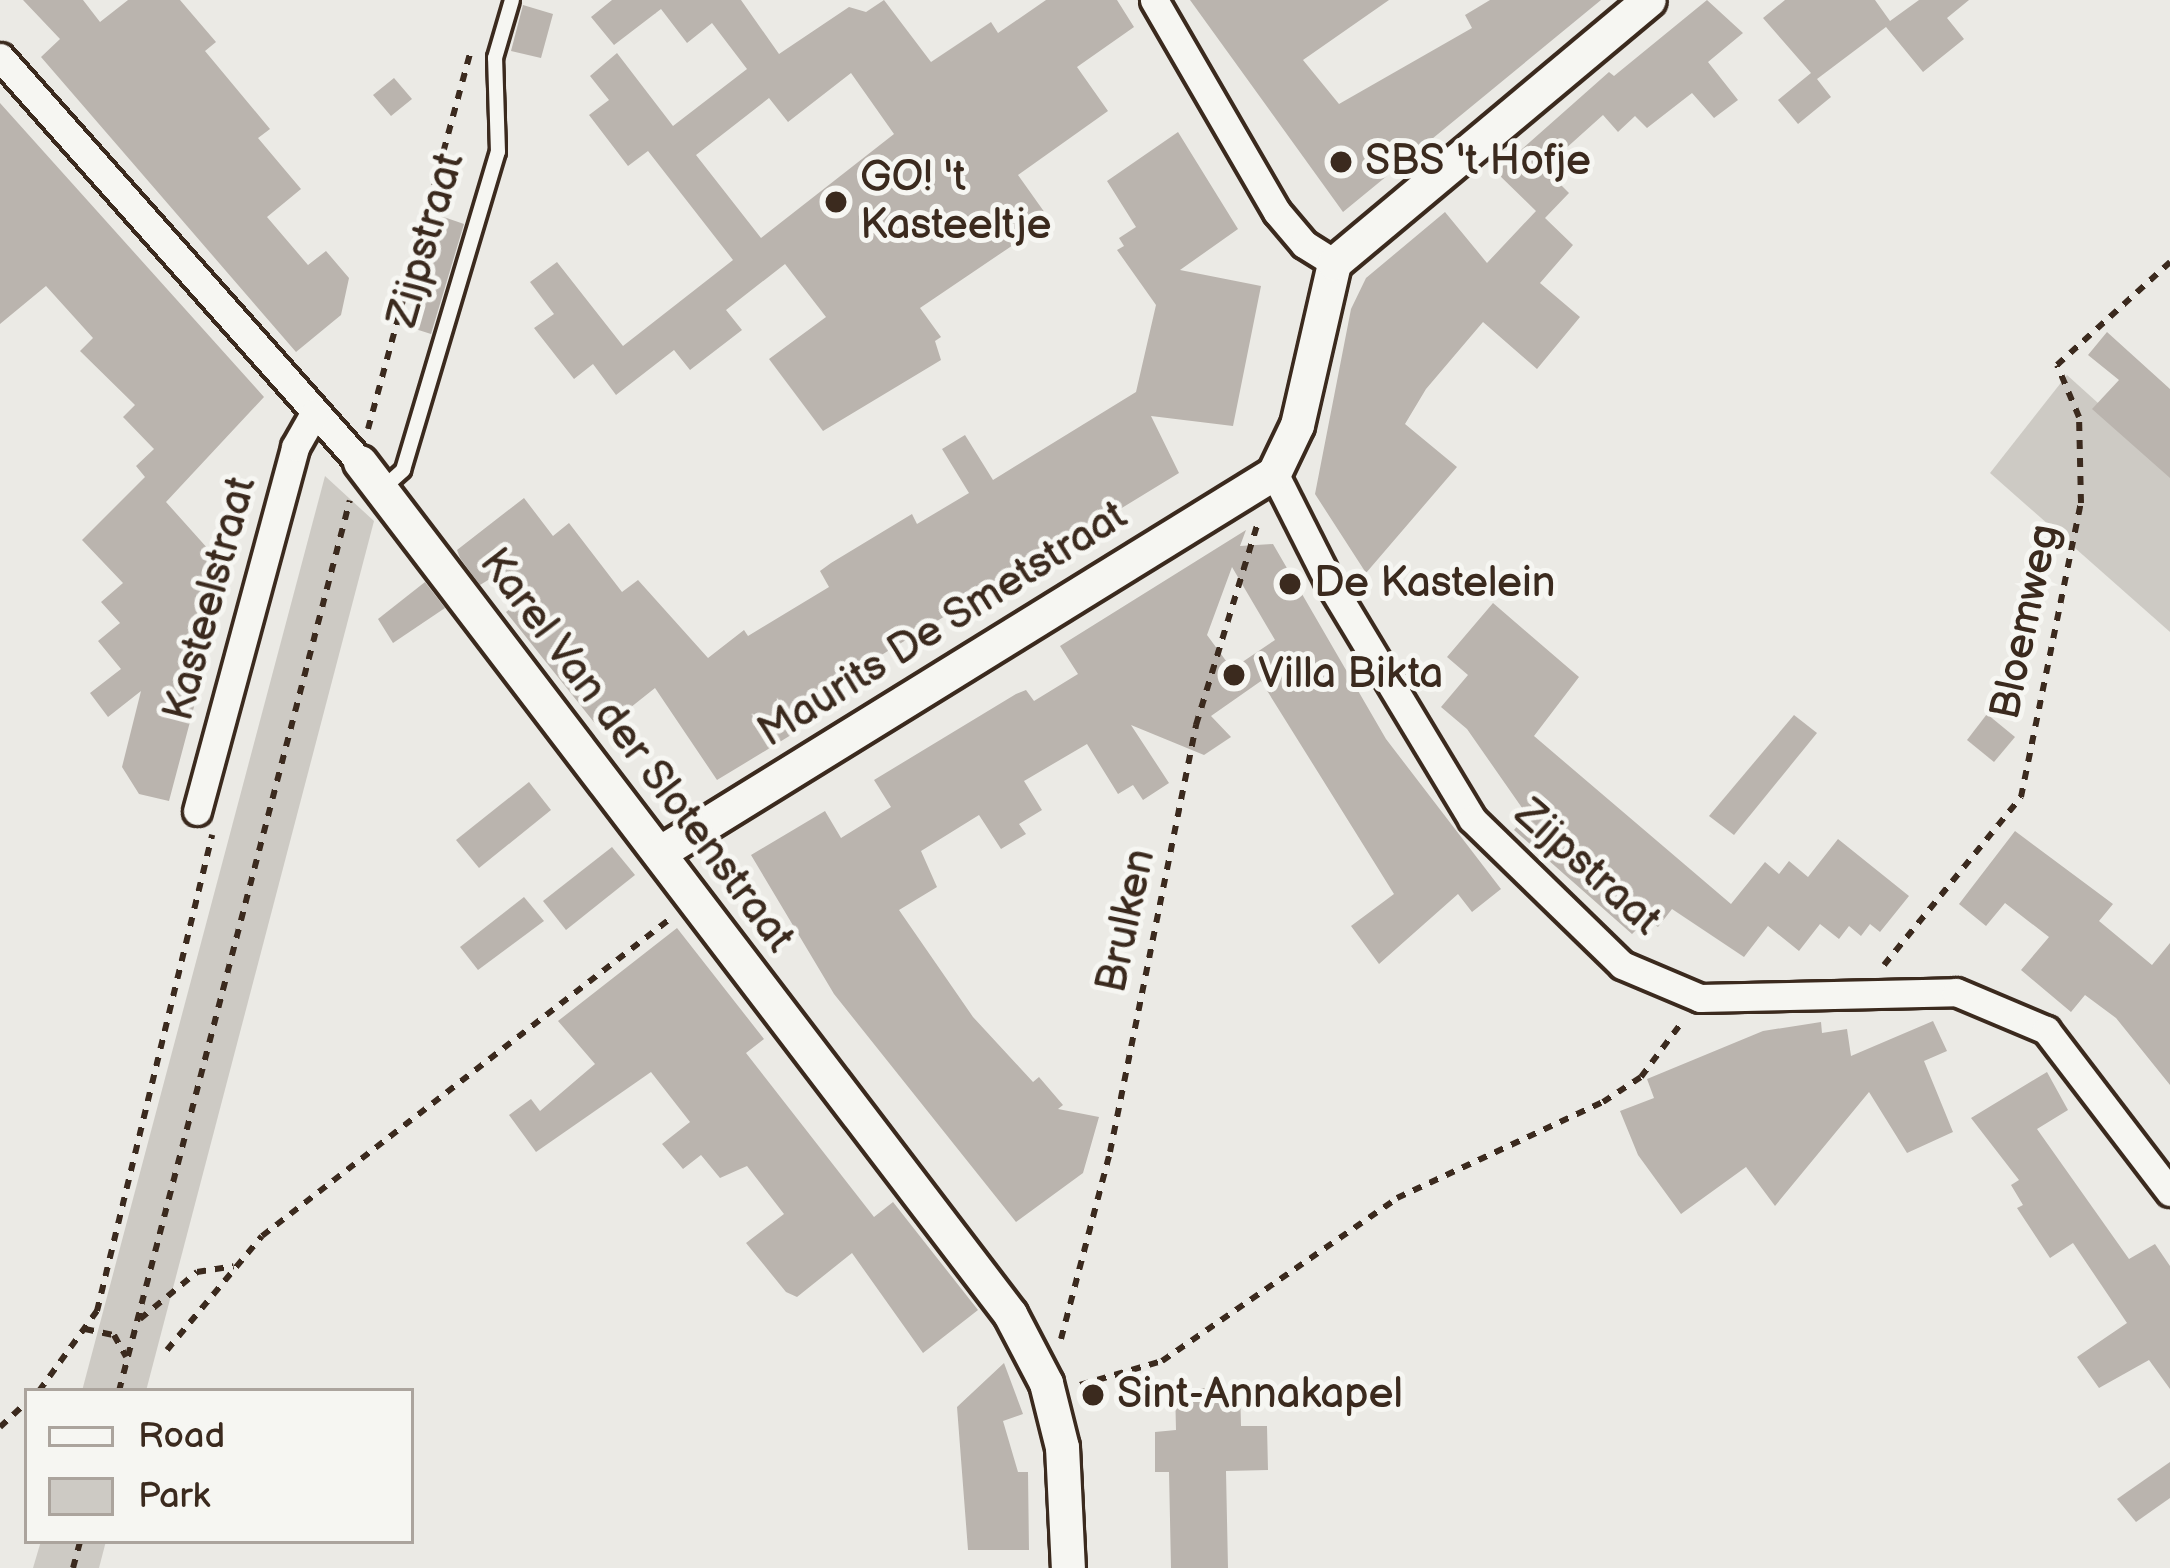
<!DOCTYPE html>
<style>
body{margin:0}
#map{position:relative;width:2170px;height:1568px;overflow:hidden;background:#ebeae5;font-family:"Balsamiq Sans",sans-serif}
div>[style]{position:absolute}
.green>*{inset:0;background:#cdcac4}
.building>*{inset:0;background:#bab4ae}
.path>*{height:6px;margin-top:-3px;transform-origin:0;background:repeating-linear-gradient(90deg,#3b2a1e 0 9px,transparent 0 18px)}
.roads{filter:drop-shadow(3px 0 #3b2a1e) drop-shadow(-3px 0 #3b2a1e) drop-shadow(0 3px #3b2a1e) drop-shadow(0 -3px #3b2a1e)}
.service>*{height:14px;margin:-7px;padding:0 7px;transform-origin:7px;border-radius:7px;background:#f6f6f2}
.minor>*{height:27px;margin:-13.5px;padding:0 13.5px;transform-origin:13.5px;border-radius:13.5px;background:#f6f6f2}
.tertiary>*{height:33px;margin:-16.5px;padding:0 16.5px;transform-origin:16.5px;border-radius:16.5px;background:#f6f6f2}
.dots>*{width:33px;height:33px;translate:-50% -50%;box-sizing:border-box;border:6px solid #f6f6f2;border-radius:50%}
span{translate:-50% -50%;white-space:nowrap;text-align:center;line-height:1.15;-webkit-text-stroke:10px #f6f6f2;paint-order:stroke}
.poi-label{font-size:42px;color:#3b2a1e}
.left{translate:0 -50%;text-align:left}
.street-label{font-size:42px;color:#3b2a1e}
.legend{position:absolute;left:24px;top:1388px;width:390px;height:156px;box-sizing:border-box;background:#f6f6f2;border:3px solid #aba49d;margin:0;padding:15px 21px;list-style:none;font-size:36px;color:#3b2a1e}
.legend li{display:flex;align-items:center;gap:24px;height:60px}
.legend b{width:60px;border:3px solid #aba49d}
</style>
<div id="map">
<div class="green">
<div style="clip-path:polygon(2067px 375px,2170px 468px,2170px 632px,1990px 473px)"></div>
<div style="clip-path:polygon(325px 476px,374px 521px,146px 1391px,82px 1391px)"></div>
<div style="clip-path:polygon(41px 1541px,106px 1541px,99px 1568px,33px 1568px)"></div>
</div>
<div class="building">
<div style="clip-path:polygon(23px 0,83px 0,100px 22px,128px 0,180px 0,216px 42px,205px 51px,270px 129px,258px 138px,301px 189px,267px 217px,308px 265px,326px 251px,349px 278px,341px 315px,296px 352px,41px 57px,60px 39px)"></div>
<div style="clip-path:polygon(evenodd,612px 0,741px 0,779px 54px,849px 7px,866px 12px,884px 0,931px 62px,991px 22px,998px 33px,1046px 0,1117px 0,1134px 27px,1077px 67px,1108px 111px,1018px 175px,1050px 220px,920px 308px,941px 337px,935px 341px,941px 360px,823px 431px,769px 359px,826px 317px,785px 264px,726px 310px,742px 330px,690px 370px,674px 350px,616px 395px,593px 364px,574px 379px,534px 328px,554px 314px,530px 282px,557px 262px,623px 346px,733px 260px,648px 151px,628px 166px,589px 115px,609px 100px,590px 76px,617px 53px,673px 126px,747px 69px,712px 23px,687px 43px,661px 9px,614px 45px,591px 17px,612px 0,851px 73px,894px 134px,761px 238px,696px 155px,769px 98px,788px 122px,851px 73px)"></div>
<div style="clip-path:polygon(1190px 0,1389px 0,1303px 60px,1339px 104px,1472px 28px,1465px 15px,1490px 0,1601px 0,1343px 212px)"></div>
<div style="clip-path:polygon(1707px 0,1743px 33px,1708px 62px,1738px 100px,1714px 118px,1692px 93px,1647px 128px,1635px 116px,1618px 132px,1603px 115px,1544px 168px,1569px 193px,1545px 218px,1573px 245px,1540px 283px,1580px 317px,1537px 369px,1483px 322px,1426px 389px,1405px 424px,1457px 467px,1366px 573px,1315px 494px,1351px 309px,1366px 278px,1445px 212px,1487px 263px,1536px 211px,1496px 172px,1609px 72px,1614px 76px)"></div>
<div style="clip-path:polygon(1785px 0,1875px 0,1890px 21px,1919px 0,1969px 0,1947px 18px,1964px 39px,1923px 72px,1886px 27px,1817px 79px,1831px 97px,1798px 124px,1778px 100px,1811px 73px,1763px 18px)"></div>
<div style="clip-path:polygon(523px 5px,553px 14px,541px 58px,511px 51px)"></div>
<div style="clip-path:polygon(394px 78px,412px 99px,391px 116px,373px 95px)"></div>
<div style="clip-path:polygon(0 103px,264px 397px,166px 502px,209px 550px,234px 556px,169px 801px,139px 794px,122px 767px,141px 691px,108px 717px,90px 693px,121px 669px,98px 641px,120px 623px,101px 602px,123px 583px,82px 540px,145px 477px,136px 466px,154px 449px,123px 417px,135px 405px,80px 351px,93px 338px,46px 286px,0 324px)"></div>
<div style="clip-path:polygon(1178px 132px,1238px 229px,1180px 270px,1261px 286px,1233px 426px,1151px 416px,1179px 473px,780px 717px,791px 735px,765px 751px,717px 780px,655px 688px,601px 731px,506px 612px,514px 606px,493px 577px,480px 585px,460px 558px,457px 550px,524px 498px,553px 536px,569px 523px,622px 592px,638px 580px,708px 658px,744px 630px,748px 636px,829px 587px,820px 571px,831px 563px,912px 514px,917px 524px,969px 493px,942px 449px,965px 435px,993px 480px,1136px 392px,1156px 305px,1117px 250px,1124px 246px,1119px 238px,1136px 227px,1107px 181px)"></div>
<div style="clip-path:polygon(435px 214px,464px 224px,431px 334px,406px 326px)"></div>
<div style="clip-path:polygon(2107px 332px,2170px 389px,2170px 478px,2092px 409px,2119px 380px,2088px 355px)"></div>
<div style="clip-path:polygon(evenodd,1246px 530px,1240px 546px,1273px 544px,1386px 739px,1501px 889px,1472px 912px,1458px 894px,1379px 964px,1351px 926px,1394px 894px,1261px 681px,1211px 716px,1231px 737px,1204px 755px,1131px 725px,1169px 783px,1143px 800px,1133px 785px,1118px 794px,1087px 744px,1024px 781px,1042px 810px,1019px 824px,1026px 834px,1001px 849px,979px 815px,921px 851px,937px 887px,899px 910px,973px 1017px,1033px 1082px,1039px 1077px,1063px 1105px,1058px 1109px,1099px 1117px,1083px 1173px,1016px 1222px,834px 994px,751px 855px,825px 811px,841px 838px,891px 807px,874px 780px,1016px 694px,1026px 690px,1034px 701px,1078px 674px,1060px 646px,1246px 530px,1232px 567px,1275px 640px,1232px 669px,1207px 635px,1232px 567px)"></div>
<div style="clip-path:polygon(425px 582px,445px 608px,393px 643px,378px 619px)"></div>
<div style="clip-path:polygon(1493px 603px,1579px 677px,1534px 736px,1731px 904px,1765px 862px,1779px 874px,1789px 861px,1808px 877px,1838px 839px,1909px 896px,1880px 932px,1870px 924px,1861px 936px,1849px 926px,1839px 939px,1820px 924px,1799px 951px,1768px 926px,1744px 957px,1672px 909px,1658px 927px,1647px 919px,1632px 934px,1514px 830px,1527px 815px,1467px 729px,1441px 707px,1468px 675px,1447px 657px)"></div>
<div style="clip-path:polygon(1987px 714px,2015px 737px,1994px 762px,1967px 740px)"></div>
<div style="clip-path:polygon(1794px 715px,1817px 733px,1734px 835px,1709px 816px)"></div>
<div style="clip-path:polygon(529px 782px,551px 810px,479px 868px,456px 840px)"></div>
<div style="clip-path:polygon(2015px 831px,2113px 904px,2099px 921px,2152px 965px,2170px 943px,2170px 1085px,2116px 1018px,2085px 995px,2071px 1012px,2021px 970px,2049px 937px,2005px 903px,1986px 926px,1959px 904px)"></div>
<div style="clip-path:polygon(612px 847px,635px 875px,566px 930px,543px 901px)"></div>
<div style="clip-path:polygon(524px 897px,544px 921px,478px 970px,460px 947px)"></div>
<div style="clip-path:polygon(677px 928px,764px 1039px,746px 1053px,874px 1217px,893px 1202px,978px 1310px,923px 1353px,852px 1253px,797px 1297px,786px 1292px,746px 1243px,784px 1214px,747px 1166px,720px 1178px,701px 1155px,683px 1169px,662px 1144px,690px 1122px,651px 1072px,536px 1152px,509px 1115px,531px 1099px,540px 1111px,595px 1064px,558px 1021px)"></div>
<div style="clip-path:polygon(1933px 1021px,1947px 1051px,1924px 1061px,1953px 1132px,1907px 1153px,1869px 1092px,1775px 1206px,1746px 1167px,1681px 1214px,1638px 1155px,1620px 1111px,1654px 1098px,1647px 1079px,1763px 1031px,1821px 1022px,1822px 1033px,1847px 1029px,1851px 1056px)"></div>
<div style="clip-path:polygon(2047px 1072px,2068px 1110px,2037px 1129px,2129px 1259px,2155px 1244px,2170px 1266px,2170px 1389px,2149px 1360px,2099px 1388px,2077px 1357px,2127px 1323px,2073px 1243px,2050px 1258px,2017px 1208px,2023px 1205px,2011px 1185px,2019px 1180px,1971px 1118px)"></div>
<div style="clip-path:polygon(1004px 1363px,1023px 1414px,1003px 1421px,1018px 1472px,1028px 1472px,1029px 1550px,968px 1550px,957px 1407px)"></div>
<div style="clip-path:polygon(1240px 1387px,1241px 1426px,1267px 1426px,1268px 1470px,1226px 1471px,1228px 1568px,1171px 1568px,1169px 1472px,1155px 1472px,1155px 1432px,1176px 1430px,1175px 1389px)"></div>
<div style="clip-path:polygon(2170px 1462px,2170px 1498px,2136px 1522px,2117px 1499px)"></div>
</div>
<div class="path">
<div style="left:368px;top:429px;width:389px;rotate:-74.8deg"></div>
<div style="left:1884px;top:965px;width:217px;rotate:-50.8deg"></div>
<div style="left:2021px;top:797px;width:300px;rotate:-78.5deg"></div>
<div style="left:2081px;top:503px;width:86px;rotate:-91.3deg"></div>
<div style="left:2079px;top:417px;width:56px;rotate:-112.9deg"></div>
<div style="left:2057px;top:365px;width:153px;rotate:-42.3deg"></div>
<div style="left:140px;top:1319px;width:74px;rotate:-39.5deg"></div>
<div style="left:197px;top:1272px;width:37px;rotate:-9deg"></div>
<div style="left:85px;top:1329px;width:30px;rotate:12deg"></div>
<div style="left:114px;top:1335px;width:25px;rotate:61deg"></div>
<div style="left:1061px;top:1339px;width:193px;rotate:-75.3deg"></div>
<div style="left:1110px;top:1152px;width:436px;rotate:-78.6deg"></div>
<div style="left:1196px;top:725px;width:209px;rotate:-73deg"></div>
<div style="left:167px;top:1350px;width:148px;rotate:-50.2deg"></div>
<div style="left:262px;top:1236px;width:518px;rotate:-37.87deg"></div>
<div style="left:1080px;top:1385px;width:85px;rotate:-16.3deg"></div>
<div style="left:1162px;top:1361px;width:286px;rotate:-34.7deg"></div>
<div style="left:1397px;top:1198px;width:227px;rotate:-25deg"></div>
<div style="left:1603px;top:1102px;width:45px;rotate:-33.3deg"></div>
<div style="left:1641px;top:1077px;width:69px;rotate:-53.3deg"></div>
<div style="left:39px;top:1391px;width:99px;rotate:-54.1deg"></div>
<div style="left:97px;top:1311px;width:490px;rotate:-76.4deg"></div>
<div style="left:119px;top:1391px;width:920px;rotate:-75.47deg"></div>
<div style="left:0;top:1427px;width:37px;rotate:-43deg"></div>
<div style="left:73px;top:1568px;width:28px;rotate:-75deg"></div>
</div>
<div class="roads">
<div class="service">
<div style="left:381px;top:490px;width:30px;rotate:-42deg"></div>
<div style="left:403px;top:470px;width:332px;rotate:-73.4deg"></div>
<div style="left:498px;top:152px;width:94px;rotate:-91.8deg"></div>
<div style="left:495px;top:58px;width:60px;rotate:-73.7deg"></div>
</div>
<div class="minor">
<div style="left:1154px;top:0;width:245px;rotate:59.9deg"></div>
<div style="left:1277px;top:212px;width:42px;rotate:49.8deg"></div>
<div style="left:1304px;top:244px;width:36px;rotate:32deg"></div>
<div style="left:0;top:57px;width:542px;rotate:48.37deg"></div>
<div style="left:1274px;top:473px;width:120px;rotate:63.2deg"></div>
<div style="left:1328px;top:580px;width:279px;rotate:58.9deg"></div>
<div style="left:1472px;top:819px;width:209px;rotate:44.2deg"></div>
<div style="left:1622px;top:965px;width:85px;rotate:22.9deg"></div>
<div style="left:1700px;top:998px;width:256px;rotate:-1.3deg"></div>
<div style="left:1956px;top:992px;width:98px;rotate:22.9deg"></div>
<div style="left:2046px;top:1030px;width:204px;rotate:52.6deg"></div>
<div style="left:197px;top:811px;width:377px;rotate:-74.9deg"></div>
<div style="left:295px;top:447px;width:40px;rotate:-60.3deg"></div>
</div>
<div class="tertiary">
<div style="left:360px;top:462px;width:1072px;rotate:52.66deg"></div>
<div style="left:1010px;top:1314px;width:78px;rotate:62.4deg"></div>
<div style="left:1046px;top:1383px;width:66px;rotate:76deg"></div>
<div style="left:1062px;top:1447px;width:121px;rotate:87.2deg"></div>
<div style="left:659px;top:853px;width:723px;rotate:-31.71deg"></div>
<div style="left:1274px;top:473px;width:53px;rotate:-64.4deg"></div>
<div style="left:1297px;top:425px;width:166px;rotate:-77.1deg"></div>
<div style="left:1334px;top:263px;width:410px;rotate:-39.9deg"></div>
</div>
</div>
<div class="dots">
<div style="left:1341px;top:162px;background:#3b2a1e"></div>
<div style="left:836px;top:202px;background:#3b2a1e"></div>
<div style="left:1290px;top:584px;background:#3b2a1e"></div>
<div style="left:1234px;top:675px;background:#3b2a1e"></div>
<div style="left:1093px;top:1395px;background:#3b2a1e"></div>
</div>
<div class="poi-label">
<span class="left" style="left:1365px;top:162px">SBS 't Hofje</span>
<span class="left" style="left:860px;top:202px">GO! 't<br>Kasteeltje</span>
<span class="left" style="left:1314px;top:584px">De Kastelein</span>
<span class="left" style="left:1258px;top:675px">Villa Bikta</span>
<span class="left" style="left:1117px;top:1395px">Sint-Annakapel</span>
</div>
<div class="street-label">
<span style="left:427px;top:240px;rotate:-74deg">Zijpstraat</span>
<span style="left:211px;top:599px;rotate:-75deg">Kasteelstraat</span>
<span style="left:2026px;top:622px;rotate:-78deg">Bloemweg</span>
<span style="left:943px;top:625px;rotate:-32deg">Maurits De Smetstraat</span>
<span style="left:636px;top:751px;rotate:53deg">Karel Van der Slotenstraat</span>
<span style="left:1587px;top:868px;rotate:42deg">Zijpstraat</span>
<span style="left:1127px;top:921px;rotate:-78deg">Brulken</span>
</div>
<ul class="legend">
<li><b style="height:15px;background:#f6f6f2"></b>Road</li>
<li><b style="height:33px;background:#cdcac4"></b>Park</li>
</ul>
</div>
